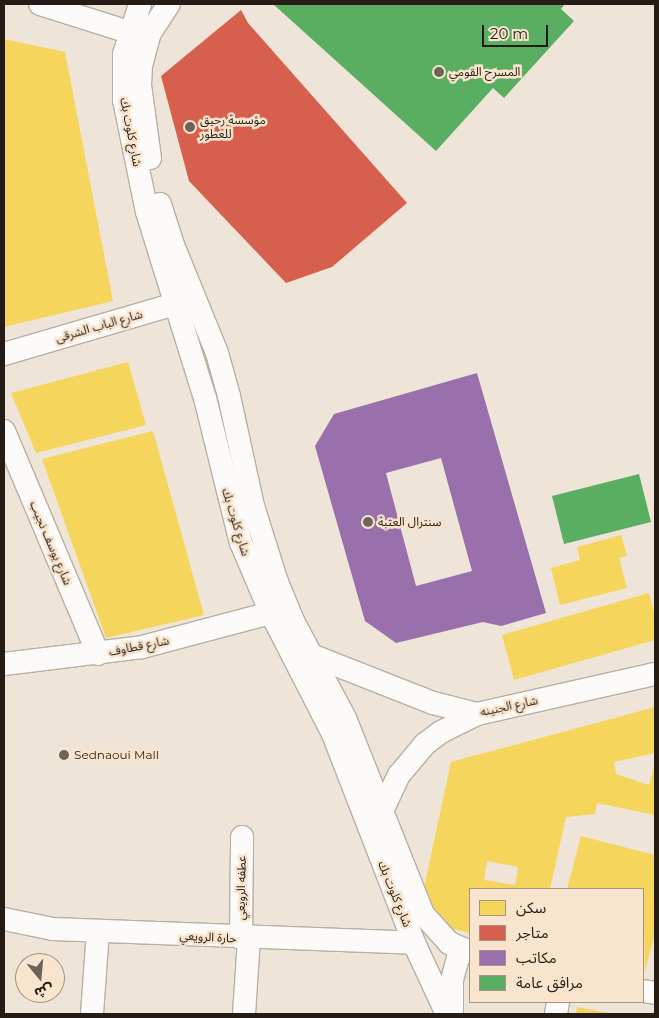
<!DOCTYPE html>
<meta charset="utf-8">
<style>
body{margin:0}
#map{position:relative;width:659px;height:1018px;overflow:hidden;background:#efe4d8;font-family:Montserrat,"Noto Sans Arabic",sans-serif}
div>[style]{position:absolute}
.homes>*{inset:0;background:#f6d55c}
.shops>*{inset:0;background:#d6604d}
.offices>*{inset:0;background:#9970ab}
.public>*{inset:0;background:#5aae61}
.roads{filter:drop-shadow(1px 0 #b7afa5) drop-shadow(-1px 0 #b7afa5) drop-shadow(0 1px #b7afa5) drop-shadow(0 -1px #b7afa5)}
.minor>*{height:22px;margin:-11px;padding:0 11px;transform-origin:11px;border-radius:11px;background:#fdfbf9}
.dots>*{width:14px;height:14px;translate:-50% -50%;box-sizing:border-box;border:2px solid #f9e4ce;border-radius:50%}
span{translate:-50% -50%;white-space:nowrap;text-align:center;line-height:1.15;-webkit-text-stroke:5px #f9e4ce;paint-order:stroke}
.poi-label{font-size:12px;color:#251d15}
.left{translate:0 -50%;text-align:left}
.street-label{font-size:12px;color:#251d15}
.frame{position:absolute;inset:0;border:5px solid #251d15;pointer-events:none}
.legend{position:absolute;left:469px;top:888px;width:175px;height:115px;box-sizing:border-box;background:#f9e4ce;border:1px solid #a49484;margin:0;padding:6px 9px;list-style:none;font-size:15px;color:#251d15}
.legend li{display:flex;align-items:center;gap:10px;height:25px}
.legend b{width:25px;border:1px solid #a49484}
.north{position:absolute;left:15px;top:953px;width:50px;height:50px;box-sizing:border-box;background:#f9e4ce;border:1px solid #a49484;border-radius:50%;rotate:163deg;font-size:14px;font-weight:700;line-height:20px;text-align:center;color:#251d15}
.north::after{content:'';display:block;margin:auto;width:18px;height:22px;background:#6c6359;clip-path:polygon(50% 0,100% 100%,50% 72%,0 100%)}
.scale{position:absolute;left:482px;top:25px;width:66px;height:22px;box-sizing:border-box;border:2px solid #251d15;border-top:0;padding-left:6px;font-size:15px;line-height:18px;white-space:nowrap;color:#251d15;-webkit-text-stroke:4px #f9e4ce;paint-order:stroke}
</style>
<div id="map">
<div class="homes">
<div style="clip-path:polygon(4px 39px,65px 52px,113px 301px,4px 327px)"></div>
<div style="clip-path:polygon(128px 362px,146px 425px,36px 453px,11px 393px)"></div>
<div style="clip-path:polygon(153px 431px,204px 615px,106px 638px,42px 459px)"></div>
<div style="clip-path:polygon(621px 535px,627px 556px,619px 558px,627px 588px,560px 605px,551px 568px,580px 560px,577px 547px)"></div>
<div style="clip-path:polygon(649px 593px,655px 616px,655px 640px,514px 680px,502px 635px)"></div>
<div style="clip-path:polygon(evenodd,655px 707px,655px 753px,614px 762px,616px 774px,649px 785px,655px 763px,655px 815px,597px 803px,595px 814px,566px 817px,550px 889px,470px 889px,470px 933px,445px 927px,422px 897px,451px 762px,655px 707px,487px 861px,518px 867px,515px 885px,484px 880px,487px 861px)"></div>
<div style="clip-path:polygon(581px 836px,655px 855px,655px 933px,645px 972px,643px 889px,567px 889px)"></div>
<div style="clip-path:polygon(577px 1007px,608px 1013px,608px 1014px,576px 1014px)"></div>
</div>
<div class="shops">
<div style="clip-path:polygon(241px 10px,248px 23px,407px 203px,332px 267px,286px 283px,189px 181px,161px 76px)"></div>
</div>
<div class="offices">
<div style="clip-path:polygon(evenodd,477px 373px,546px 613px,501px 626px,483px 622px,396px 643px,365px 621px,315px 446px,334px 414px,477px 373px,441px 458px,472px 571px,416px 586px,386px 473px,441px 458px)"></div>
</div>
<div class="public">
<div style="clip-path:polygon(273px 4px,565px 4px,561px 9px,574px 21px,504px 98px,493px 88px,436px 151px)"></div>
<div style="clip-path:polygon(639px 474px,651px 522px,564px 544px,552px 496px)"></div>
</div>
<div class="roads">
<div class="minor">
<div style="left:40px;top:4px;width:93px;rotate:17.5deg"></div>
<div style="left:140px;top:4px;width:52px;rotate:107.7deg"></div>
<div style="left:124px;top:54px;width:46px;rotate:90deg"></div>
<div style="left:124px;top:100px;width:114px;rotate:78.4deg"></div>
<div style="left:147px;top:212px;width:195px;rotate:72.7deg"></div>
<div style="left:205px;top:398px;width:149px;rotate:76.1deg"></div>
<div style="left:241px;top:543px;width:76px;rotate:66.8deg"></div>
<div style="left:271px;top:613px;width:136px;rotate:62.9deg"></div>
<div style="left:333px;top:734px;width:224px;rotate:68.8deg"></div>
<div style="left:414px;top:943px;width:78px;rotate:65.1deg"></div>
<div style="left:150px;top:158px;width:74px;rotate:-97.8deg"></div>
<div style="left:140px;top:85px;width:19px;rotate:-87deg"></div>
<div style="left:141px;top:66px;width:34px;rotate:-75deg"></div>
<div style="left:150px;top:33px;width:35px;rotate:-57deg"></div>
<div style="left:160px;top:204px;width:43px;rotate:72.4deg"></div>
<div style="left:173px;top:245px;width:117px;rotate:67.8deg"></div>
<div style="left:217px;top:353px;width:45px;rotate:74.4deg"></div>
<div style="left:229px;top:396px;width:113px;rotate:77.7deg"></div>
<div style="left:253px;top:506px;width:80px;rotate:72.5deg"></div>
<div style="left:277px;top:582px;width:44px;rotate:67.5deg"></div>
<div style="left:294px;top:623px;width:108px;rotate:61.8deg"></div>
<div style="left:345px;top:718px;width:211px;rotate:68.3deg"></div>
<div style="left:423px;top:914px;width:39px;rotate:48deg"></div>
<div style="left:449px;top:943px;width:23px;rotate:23deg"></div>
<div style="left:4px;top:354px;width:193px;rotate:-16.3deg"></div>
<div style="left:4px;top:431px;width:242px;rotate:67.1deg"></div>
<div style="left:307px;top:658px;width:5px;rotate:-37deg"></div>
<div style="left:311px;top:655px;width:131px;rotate:21.5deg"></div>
<div style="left:433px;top:703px;width:45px;rotate:14deg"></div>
<div style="left:477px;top:714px;width:182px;rotate:-12.7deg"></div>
<div style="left:4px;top:664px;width:139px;rotate:-7deg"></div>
<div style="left:142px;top:647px;width:133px;rotate:-14.8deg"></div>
<div style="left:382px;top:811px;width:40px;rotate:-65deg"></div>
<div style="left:399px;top:775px;width:40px;rotate:-50deg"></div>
<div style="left:425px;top:744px;width:20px;rotate:-37deg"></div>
<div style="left:441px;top:732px;width:40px;rotate:-26.6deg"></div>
<div style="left:4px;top:919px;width:50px;rotate:11.5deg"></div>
<div style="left:53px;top:929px;width:361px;rotate:2.2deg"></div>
<div style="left:241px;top:938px;width:101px;rotate:-89.4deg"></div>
<div style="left:643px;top:991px;width:12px;rotate:9deg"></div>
<div style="left:92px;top:1014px;width:83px;rotate:-85.9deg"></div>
<div style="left:244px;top:1014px;width:75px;rotate:-86.2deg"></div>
<div style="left:452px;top:1014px;width:34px;rotate:-90deg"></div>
<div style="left:452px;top:980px;width:31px;rotate:-75deg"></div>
<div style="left:556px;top:1014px;width:12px;rotate:-81deg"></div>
</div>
</div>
<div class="dots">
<div style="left:439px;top:72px;background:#6c6359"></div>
<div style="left:190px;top:127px;background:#6c6359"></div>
<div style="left:368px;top:522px;background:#6c6359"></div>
<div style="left:64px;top:755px;background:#6c6359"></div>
</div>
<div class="poi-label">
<span class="left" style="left:449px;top:72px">المسرح القومي</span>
<span class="left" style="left:200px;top:127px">مؤسسة رحيق<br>للعطور</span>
<span class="left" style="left:378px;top:522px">سنترال العتبة</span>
<span class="left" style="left:74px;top:755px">Sednaoui Mall</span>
</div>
<div class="street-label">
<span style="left:131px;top:132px;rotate:79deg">شارع كلوت بك</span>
<span style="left:99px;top:326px;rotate:-16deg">شارع الباب الشرقى</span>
<span style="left:236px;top:522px;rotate:73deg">شارع كلوت بك</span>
<span style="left:51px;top:543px;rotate:67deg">شارع يوسف نجيب</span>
<span style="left:139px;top:646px;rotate:-11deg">شارع قطاوف</span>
<span style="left:509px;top:706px;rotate:-12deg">شارع الجنينه</span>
<span style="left:241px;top:888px;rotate:-89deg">عطفه الرويعي</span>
<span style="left:395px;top:894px;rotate:68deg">شارع كلوت بك</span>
<span style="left:208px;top:937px;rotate:3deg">حارة الرويعي</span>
</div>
<div class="frame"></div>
<ul class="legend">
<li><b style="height:14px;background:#f6d55c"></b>سكن</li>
<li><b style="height:14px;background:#d6604d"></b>متاجر</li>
<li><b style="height:14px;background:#9970ab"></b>مكاتب</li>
<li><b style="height:14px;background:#5aae61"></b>مرافق عامة</li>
</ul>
<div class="north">ش</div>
<div class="scale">20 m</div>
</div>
